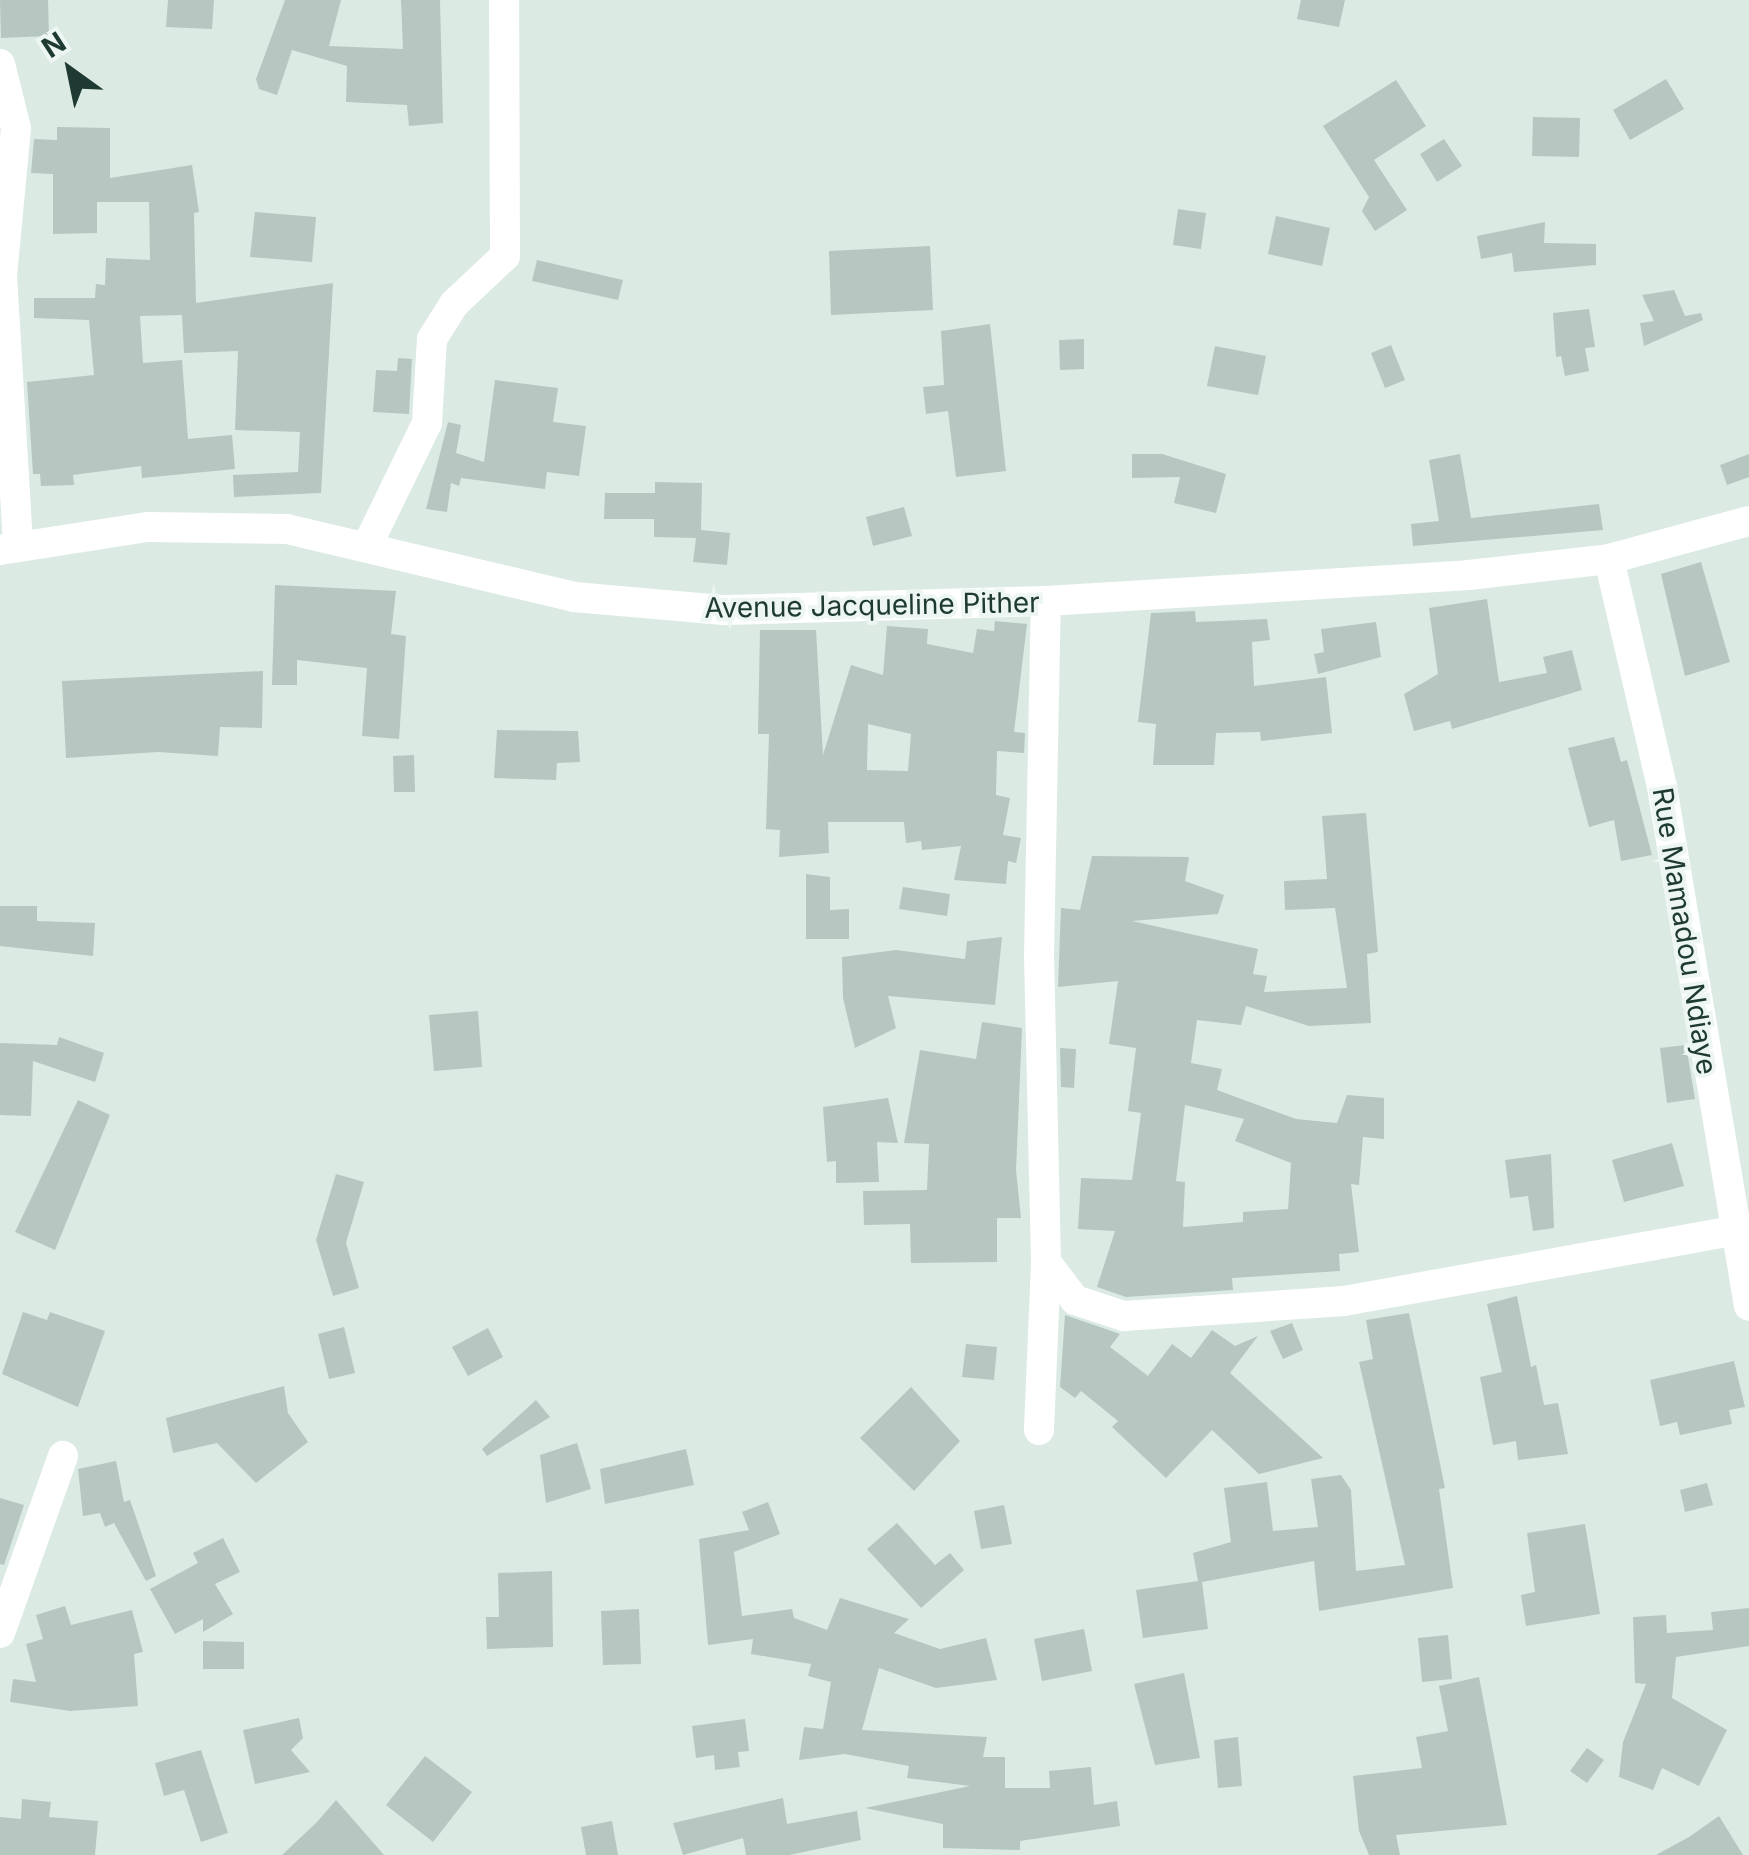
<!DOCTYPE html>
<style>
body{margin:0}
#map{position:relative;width:1749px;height:1855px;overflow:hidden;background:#dceae4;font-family:Inter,sans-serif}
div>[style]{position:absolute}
.building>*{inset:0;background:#b5c7c0}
.minor>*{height:30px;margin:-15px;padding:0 15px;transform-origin:15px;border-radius:15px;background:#fff}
span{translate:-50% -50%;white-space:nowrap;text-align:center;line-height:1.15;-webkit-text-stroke:8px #edf6f2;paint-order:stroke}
.street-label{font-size:28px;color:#1e3a33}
.north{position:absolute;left:20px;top:20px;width:100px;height:100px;-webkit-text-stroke:8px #edf6f2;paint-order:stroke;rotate:327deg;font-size:28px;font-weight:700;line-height:40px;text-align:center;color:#1e3a33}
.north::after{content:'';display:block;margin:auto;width:35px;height:45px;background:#1e3a33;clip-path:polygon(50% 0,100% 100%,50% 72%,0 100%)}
</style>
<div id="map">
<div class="building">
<div style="clip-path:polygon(0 0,48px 0,49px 36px,1px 38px)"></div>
<div style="clip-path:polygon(168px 0,214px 0,212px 29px,166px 27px)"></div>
<div style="clip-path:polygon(285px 0,341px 0,329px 46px,403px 49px,401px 0,440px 0,443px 123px,409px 126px,407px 105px,346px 102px,347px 66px,292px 50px,277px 95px,259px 89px,256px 79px)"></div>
<div style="clip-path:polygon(1301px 0,1345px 0,1339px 27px,1297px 19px)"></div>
<div style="clip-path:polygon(1666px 79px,1684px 109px,1630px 140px,1613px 110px)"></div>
<div style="clip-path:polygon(1396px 80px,1426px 126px,1374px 160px,1407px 210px,1375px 231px,1362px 211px,1369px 197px,1323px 126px)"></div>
<div style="clip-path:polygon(1533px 117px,1580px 118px,1579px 157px,1532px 156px)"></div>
<div style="clip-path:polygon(57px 127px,110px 128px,110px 178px,192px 165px,199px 212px,194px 213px,196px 303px,333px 283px,321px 493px,234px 497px,233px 475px,298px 472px,300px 432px,235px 430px,238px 351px,184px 353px,182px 315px,140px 316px,143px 363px,182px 360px,188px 439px,232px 435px,235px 469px,142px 478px,141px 466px,73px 475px,74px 485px,41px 486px,40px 474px,33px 474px,27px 382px,94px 375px,89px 320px,34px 318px,34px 298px,95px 298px,96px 284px,105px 285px,106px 258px,150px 260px,149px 202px,97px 202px,97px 233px,53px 234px,53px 174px,31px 173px,34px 139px,57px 140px)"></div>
<div style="clip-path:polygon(1444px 139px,1462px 166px,1437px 182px,1420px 154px)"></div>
<div style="clip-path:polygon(1178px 209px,1206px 213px,1201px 249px,1173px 245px)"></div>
<div style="clip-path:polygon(255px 212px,316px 217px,312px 262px,250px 257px)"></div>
<div style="clip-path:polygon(1276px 216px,1330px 228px,1322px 266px,1268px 254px)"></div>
<div style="clip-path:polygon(1545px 222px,1544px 243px,1596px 244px,1596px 265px,1514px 272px,1512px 253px,1481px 259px,1477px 236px)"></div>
<div style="clip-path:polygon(930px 246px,933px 310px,831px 315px,829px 251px)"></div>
<div style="clip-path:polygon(537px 260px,623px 280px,618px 300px,532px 281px)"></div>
<div style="clip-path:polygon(1674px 290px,1685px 316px,1701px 313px,1703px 320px,1644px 346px,1640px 323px,1654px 321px,1642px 295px)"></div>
<div style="clip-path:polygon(1589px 309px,1595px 347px,1585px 348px,1589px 371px,1565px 376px,1561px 356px,1556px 357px,1553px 313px)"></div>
<div style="clip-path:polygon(990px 324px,1006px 471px,956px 477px,948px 411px,926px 414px,923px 387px,944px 385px,941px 331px)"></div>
<div style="clip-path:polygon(1084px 339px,1084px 369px,1060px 370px,1059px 340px)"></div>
<div style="clip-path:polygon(1391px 345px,1405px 380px,1385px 388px,1371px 353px)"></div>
<div style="clip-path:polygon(1215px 346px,1266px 356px,1258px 395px,1207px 386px)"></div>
<div style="clip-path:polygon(398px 358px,412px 359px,409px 414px,373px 412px,376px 370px,397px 371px)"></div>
<div style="clip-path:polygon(495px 380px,558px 388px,553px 422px,586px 426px,579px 476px,547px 472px,545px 489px,461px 478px,459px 486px,451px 483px,447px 512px,426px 509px,448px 422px,461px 425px,456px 453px,484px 462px)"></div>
<div style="clip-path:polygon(1132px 454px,1162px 454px,1226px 474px,1216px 513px,1174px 503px,1180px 477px,1132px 478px)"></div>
<div style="clip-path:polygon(1460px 454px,1471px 518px,1599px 504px,1603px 530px,1413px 546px,1411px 524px,1439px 521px,1429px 460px)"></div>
<div style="clip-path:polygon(1749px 454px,1749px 477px,1727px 485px,1720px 465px)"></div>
<div style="clip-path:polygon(655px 482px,702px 483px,701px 530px,730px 533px,727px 565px,693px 562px,696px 538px,654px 537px,654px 519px,604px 519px,605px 493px,655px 493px)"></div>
<div style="clip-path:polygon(904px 507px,912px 536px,873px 546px,866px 517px)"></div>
<div style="clip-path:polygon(1701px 562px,1730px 662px,1685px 676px,1661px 574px)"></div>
<div style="clip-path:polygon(275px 585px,396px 591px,391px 634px,406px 636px,399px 739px,362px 736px,367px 668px,297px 660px,297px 685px,272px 685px)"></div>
<div style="clip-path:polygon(1487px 599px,1499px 682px,1547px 673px,1543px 657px,1572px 650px,1582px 690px,1452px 729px,1450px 721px,1414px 731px,1404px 694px,1438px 674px,1429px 608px)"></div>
<div style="clip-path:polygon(1195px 611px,1196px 622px,1267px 619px,1270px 640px,1252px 642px,1254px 686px,1326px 677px,1332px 733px,1261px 741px,1260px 732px,1216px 733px,1214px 765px,1153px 765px,1156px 724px,1138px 722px,1151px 613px)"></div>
<div style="clip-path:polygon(evenodd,995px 621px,1027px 624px,1014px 732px,1025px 733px,1024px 753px,997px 751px,996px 795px,1010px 798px,1003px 835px,1021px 838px,1016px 863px,1008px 861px,1006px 884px,954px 880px,961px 846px,922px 850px,921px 841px,906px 843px,904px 822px,828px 822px,829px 853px,779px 857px,780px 830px,766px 829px,769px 734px,758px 734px,760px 630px,816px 630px,823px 755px,851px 665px,883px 675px,887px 626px,928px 629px,927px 644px,973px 653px,977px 629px,994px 631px,995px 621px,868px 724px,911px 734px,908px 771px,867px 770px,868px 724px)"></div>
<div style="clip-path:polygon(1376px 622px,1381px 657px,1318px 674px,1314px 654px,1324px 652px,1321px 629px)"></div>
<div style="clip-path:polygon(263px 671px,262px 728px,220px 727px,218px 756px,158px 752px,66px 758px,62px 681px)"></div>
<div style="clip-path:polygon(497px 730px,578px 731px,580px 762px,557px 763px,556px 780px,494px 778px)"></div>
<div style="clip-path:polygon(1614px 737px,1621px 762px,1627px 760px,1652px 855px,1621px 861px,1614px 820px,1589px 827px,1568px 748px)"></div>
<div style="clip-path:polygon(414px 755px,415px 792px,394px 792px,393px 756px)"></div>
<div style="clip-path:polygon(evenodd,1366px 813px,1378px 952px,1367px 954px,1371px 1023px,1309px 1026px,1246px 1006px,1241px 1025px,1197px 1020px,1191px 1063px,1222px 1069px,1217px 1090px,1296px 1119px,1337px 1123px,1347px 1095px,1384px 1098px,1384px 1139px,1363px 1137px,1359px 1185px,1351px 1184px,1359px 1252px,1339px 1254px,1340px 1271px,1232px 1278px,1233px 1290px,1126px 1297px,1097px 1287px,1115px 1231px,1078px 1229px,1081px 1178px,1132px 1180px,1141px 1113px,1128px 1111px,1136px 1048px,1109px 1044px,1118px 981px,1058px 987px,1061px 908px,1080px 910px,1092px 856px,1189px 857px,1185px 881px,1224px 895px,1218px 914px,1132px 921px,1258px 949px,1253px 974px,1267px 976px,1264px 992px,1347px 988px,1335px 908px,1285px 910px,1284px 881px,1327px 879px,1322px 816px,1366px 813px,1185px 1105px,1244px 1119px,1235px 1141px,1291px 1163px,1288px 1209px,1243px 1212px,1243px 1222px,1183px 1227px,1185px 1182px,1176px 1181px,1185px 1105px)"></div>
<div style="clip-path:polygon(806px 874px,830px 877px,830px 910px,849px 909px,849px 939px,806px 939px)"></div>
<div style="clip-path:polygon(903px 887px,950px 894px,947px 916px,899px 909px)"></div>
<div style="clip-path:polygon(0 906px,37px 906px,37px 921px,95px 923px,93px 956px,0 946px)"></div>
<div style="clip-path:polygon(1002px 937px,995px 1005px,888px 996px,896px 1028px,855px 1048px,843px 998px,842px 957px,896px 950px,965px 959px,967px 941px)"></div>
<div style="clip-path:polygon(478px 1011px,482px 1067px,434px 1071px,429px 1015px)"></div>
<div style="clip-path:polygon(982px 1022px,1022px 1028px,1016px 1170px,1021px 1218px,997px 1218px,997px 1262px,911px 1263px,910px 1224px,864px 1225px,863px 1191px,927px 1190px,929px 1144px,904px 1143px,920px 1050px,976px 1059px)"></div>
<div style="clip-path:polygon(59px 1037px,104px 1053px,95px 1082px,33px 1061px,31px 1116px,0 1115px,0 1043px,57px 1045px)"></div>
<div style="clip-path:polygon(1686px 1045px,1695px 1099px,1667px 1103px,1660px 1048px)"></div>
<div style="clip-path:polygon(1060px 1048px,1076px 1049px,1074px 1088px,1061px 1087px)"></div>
<div style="clip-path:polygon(888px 1098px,898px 1143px,877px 1142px,879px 1182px,836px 1183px,836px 1161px,827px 1162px,823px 1107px)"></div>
<div style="clip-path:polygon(78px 1100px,110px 1115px,55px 1250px,15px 1232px)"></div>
<div style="clip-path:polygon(1672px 1143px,1684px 1186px,1624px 1202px,1612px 1160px)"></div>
<div style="clip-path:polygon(1551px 1154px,1554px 1228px,1533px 1231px,1528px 1196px,1510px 1198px,1505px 1160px)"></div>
<div style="clip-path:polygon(336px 1174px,364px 1182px,346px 1243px,359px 1288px,333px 1296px,316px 1240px)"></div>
<div style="clip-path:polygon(1517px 1296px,1531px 1367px,1536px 1365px,1544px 1405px,1558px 1403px,1568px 1454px,1518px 1460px,1516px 1441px,1493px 1445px,1480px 1377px,1502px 1372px,1487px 1304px)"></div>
<div style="clip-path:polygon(23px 1312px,47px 1320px,50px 1312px,105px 1331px,78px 1407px,2px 1374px)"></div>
<div style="clip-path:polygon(1409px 1313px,1445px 1488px,1439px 1489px,1453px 1588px,1319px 1611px,1314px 1561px,1202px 1582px,1208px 1629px,1143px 1638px,1136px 1590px,1198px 1581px,1193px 1553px,1231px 1542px,1224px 1488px,1267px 1482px,1273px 1531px,1318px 1527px,1311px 1479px,1341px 1475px,1351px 1490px,1356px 1571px,1405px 1565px,1359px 1362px,1373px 1359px,1366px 1320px)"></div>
<div style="clip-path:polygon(1065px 1315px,1120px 1334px,1110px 1347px,1148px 1376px,1172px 1344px,1191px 1358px,1212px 1330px,1235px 1346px,1258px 1336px,1230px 1373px,1323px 1458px,1259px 1474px,1212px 1430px,1166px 1478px,1112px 1427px,1118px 1421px,1081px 1391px,1075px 1398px,1060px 1387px)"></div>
<div style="clip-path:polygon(1292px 1323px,1303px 1350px,1283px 1359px,1270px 1331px)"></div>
<div style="clip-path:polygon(344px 1327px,355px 1373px,329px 1379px,318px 1334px)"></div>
<div style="clip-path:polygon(488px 1328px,503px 1357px,468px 1376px,452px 1347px)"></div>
<div style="clip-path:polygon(966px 1344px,997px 1347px,994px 1380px,962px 1377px)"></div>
<div style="clip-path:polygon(1734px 1361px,1745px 1407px,1729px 1410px,1732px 1424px,1680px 1435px,1677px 1422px,1660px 1426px,1650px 1380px)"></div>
<div style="clip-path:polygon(284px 1386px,288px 1413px,308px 1442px,256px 1483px,217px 1443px,173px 1453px,166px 1418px)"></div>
<div style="clip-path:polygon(911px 1387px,960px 1441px,914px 1491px,860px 1438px)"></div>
<div style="clip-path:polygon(536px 1400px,550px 1417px,487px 1456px,482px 1449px)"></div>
<div style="clip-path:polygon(577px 1443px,591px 1489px,546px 1503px,540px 1455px)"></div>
<div style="clip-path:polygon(686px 1449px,694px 1485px,605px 1504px,600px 1469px)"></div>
<div style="clip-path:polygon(116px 1461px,124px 1502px,130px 1500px,156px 1576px,146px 1581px,114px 1523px,105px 1527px,100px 1513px,83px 1516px,78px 1469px)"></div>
<div style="clip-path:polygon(1707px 1483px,1713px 1505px,1685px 1512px,1680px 1490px)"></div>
<div style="clip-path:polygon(0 1498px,24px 1505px,4px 1565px,0 1564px)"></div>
<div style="clip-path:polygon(768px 1502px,780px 1534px,734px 1552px,742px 1616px,792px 1609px,794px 1618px,827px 1630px,840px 1598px,909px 1619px,894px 1633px,940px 1649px,986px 1638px,997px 1680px,936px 1688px,879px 1668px,862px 1730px,987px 1737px,983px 1757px,1005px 1757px,1005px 1788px,1050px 1788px,1049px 1771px,1091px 1767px,1094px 1805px,1117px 1801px,1120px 1826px,1020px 1841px,1020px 1850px,943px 1848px,943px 1824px,865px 1808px,970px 1786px,907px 1778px,909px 1766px,845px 1754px,799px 1760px,804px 1727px,823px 1729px,831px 1682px,808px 1676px,811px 1664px,751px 1654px,753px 1639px,708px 1645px,699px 1539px,749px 1530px,742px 1512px)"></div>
<div style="clip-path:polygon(1004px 1505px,1012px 1544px,981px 1549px,974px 1511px)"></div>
<div style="clip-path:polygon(897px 1523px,935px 1565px,950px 1553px,964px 1570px,921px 1608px,867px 1549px)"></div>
<div style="clip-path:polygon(1585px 1524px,1600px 1614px,1526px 1626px,1521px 1595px,1535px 1592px,1527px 1533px)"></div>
<div style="clip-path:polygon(223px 1538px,240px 1572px,215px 1584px,233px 1614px,203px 1632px,203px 1619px,175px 1634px,150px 1589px,198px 1563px,193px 1553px)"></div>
<div style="clip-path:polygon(552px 1571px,553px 1647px,487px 1649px,486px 1617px,499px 1617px,498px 1573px)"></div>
<div style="clip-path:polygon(65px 1606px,71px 1625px,132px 1610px,143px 1652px,134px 1654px,138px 1706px,70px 1711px,10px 1702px,13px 1679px,36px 1682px,26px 1644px,43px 1639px,36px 1615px)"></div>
<div style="clip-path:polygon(1749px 1608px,1749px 1646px,1676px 1657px,1672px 1698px,1727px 1730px,1699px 1786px,1662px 1768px,1653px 1790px,1619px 1777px,1623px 1742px,1646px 1684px,1635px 1683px,1633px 1617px,1666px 1615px,1667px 1633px,1713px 1630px,1711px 1612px)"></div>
<div style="clip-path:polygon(639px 1609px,641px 1664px,603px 1665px,601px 1611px)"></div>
<div style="clip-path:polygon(1084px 1629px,1092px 1671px,1042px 1681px,1034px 1639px)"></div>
<div style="clip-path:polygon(1448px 1635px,1452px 1679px,1422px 1682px,1418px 1638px)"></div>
<div style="clip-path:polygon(203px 1641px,244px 1642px,244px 1669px,203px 1669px)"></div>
<div style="clip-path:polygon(1184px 1673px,1200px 1758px,1155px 1765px,1134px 1684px)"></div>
<div style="clip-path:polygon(1479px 1677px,1507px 1825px,1396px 1835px,1400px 1855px,1369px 1855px,1359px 1831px,1353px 1776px,1422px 1768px,1416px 1737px,1448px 1731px,1439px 1686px)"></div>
<div style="clip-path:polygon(299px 1718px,303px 1738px,291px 1750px,310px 1772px,255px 1784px,243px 1730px)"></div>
<div style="clip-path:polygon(745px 1719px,749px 1751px,738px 1752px,740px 1767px,715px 1770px,714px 1755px,696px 1758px,692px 1726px)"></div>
<div style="clip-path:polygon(1238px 1737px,1242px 1786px,1218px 1788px,1214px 1740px)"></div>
<div style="clip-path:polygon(1587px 1748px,1604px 1760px,1587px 1783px,1570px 1771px)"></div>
<div style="clip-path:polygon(201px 1750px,228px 1833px,201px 1842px,184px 1790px,164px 1796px,155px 1763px)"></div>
<div style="clip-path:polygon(425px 1756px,472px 1792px,433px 1842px,386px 1805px)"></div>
<div style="clip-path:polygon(783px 1798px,787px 1824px,857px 1811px,861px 1840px,789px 1855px,746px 1855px,743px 1838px,683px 1855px,673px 1823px)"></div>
<div style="clip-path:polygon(22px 1799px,51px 1802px,49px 1817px,98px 1821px,95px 1855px,0 1855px,0 1817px,21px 1819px)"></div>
<div style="clip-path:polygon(336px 1800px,384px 1855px,282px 1855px,317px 1822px)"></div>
<div style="clip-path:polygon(1719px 1816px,1743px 1855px,1656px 1855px,1689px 1837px)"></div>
<div style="clip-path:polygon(612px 1821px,618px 1855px,586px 1855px,581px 1827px)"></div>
</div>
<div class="minor">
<div style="left:0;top:64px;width:66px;rotate:76deg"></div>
<div style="left:16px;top:128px;width:148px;rotate:95.4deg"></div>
<div style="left:2px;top:275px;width:271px;rotate:86.6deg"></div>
<div style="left:367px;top:546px;width:137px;rotate:-64deg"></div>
<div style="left:427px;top:423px;width:84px;rotate:-86.6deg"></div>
<div style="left:432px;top:339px;width:41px;rotate:-57.8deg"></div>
<div style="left:454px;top:304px;width:70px;rotate:-43.3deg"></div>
<div style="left:505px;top:256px;width:256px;rotate:-90.2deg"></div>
<div style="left:0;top:550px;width:149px;rotate:-8.9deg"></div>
<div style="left:147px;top:527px;width:140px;rotate:0.8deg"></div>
<div style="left:287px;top:529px;width:295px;rotate:13.3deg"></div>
<div style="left:574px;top:597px;width:151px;rotate:5deg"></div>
<div style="left:724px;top:610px;width:322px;rotate:-1.6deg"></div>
<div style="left:1046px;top:601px;width:424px;rotate:-3.5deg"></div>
<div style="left:1469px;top:575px;width:141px;rotate:-6.5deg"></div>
<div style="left:1609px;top:559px;width:145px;rotate:-15.2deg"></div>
<div style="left:1609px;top:559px;width:234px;rotate:76.9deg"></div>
<div style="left:1662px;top:787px;width:526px;rotate:80.48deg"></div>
<div style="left:1046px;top:1262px;width:48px;rotate:52.7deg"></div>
<div style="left:1075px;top:1300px;width:52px;rotate:18.1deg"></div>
<div style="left:1124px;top:1316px;width:221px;rotate:-3.9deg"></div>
<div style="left:1344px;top:1301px;width:412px;rotate:-10.2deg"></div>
<div style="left:1039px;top:1430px;width:168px;rotate:-87.6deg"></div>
<div style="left:1046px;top:1262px;width:306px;rotate:-91.3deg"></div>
<div style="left:1039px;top:956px;width:355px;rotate:-88.9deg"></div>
<div style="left:0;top:1633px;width:188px;rotate:-70.4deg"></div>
</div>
<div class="street-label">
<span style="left:872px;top:605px;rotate:-1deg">Avenue Jacqueline Pither</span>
<span style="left:1685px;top:931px;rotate:81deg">Rue Mamadou Ndiaye</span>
</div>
<div class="north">N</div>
</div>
